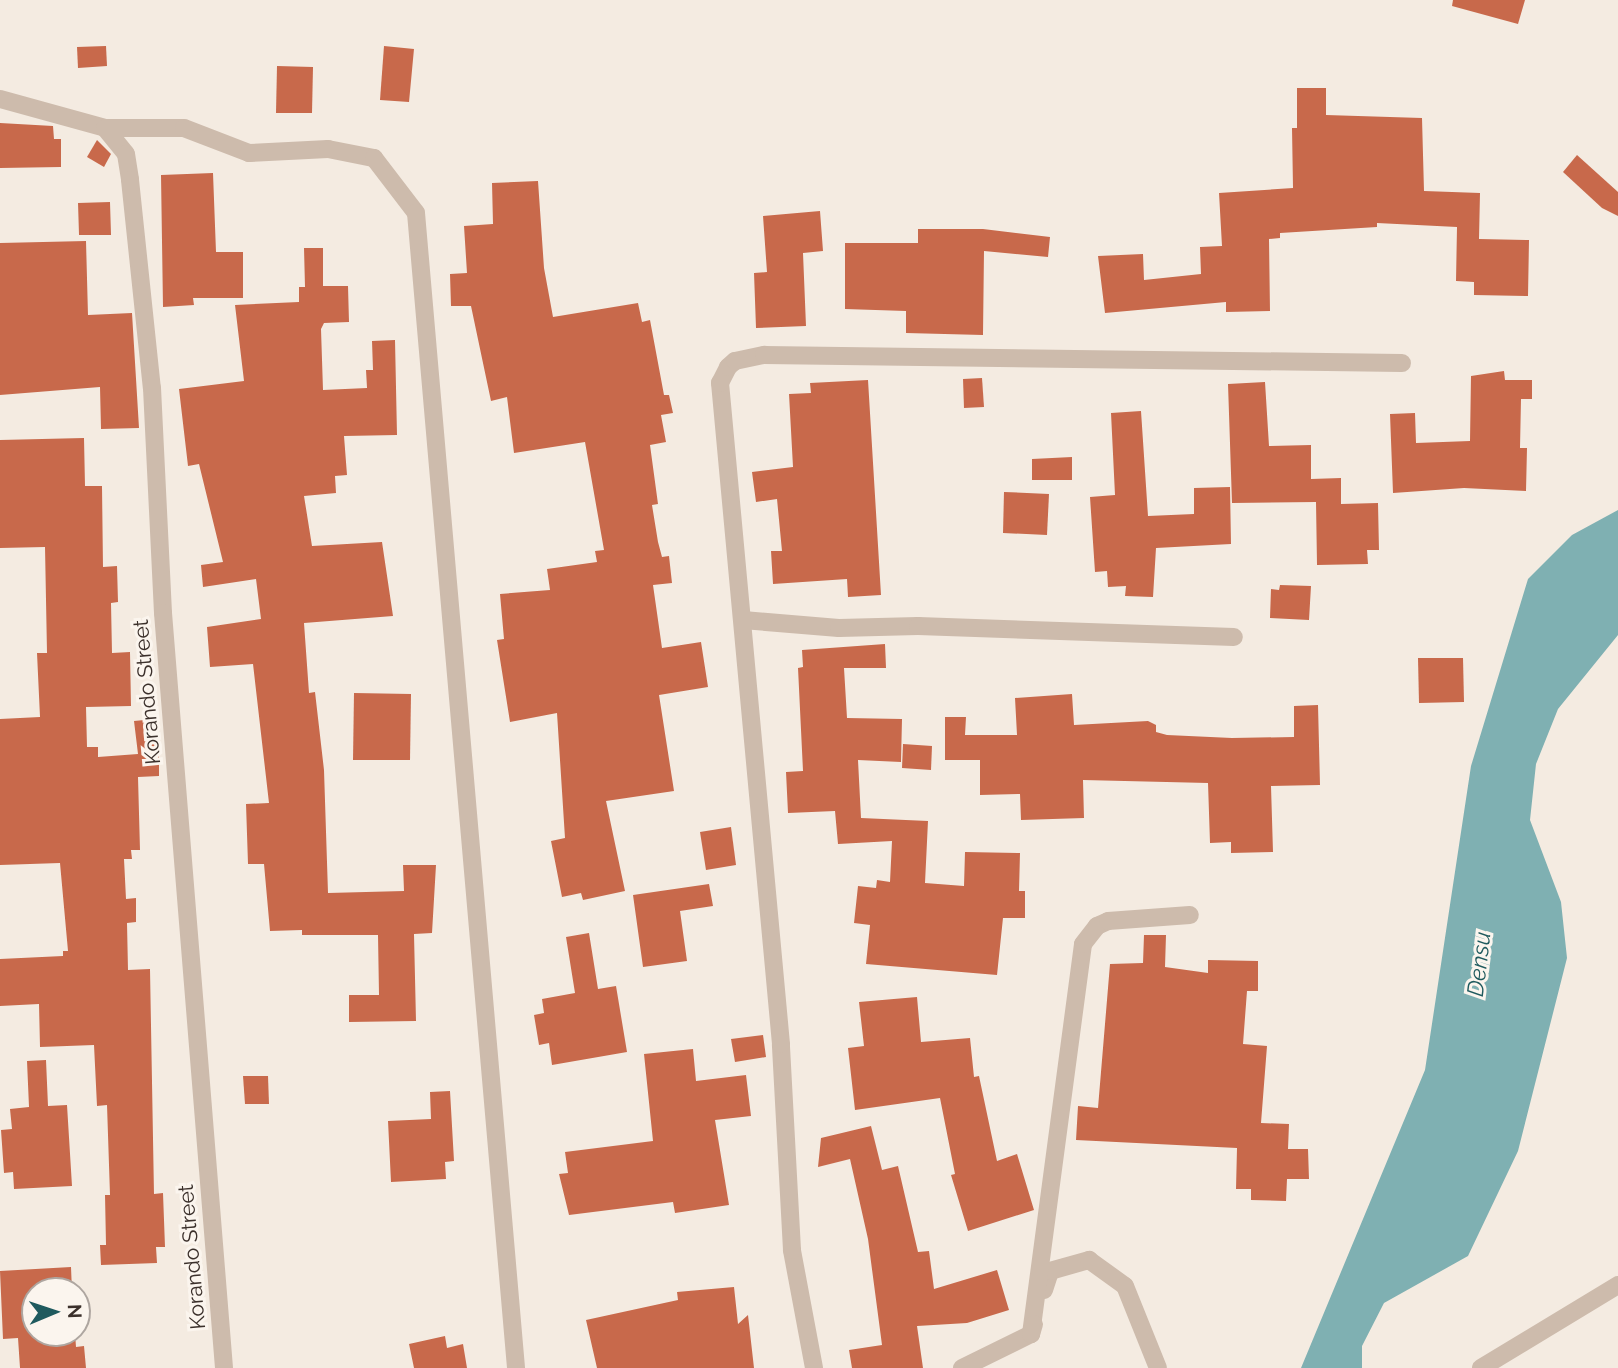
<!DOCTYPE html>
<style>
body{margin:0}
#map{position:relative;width:1618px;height:1368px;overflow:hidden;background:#f4ebe1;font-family:Raleway,sans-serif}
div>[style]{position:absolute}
.water>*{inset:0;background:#7fb0b2}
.building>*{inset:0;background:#c8694b}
.minor>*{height:18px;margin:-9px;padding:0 9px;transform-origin:9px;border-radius:9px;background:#cdbbac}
span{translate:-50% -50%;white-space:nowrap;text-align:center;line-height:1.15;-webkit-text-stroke:6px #fbf5ee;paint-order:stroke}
.street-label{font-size:21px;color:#3b302b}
.water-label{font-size:23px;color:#1f5a5e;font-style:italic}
.north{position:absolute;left:21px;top:1277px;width:70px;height:70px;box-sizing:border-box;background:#fbf5ee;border:2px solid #aea6a0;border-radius:50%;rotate:88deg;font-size:19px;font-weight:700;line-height:28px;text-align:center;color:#3b302b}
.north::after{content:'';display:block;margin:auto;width:24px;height:32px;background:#1f5a5e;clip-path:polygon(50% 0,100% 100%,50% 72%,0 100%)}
</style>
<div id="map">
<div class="water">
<div style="clip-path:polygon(1618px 510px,1618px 635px,1558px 709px,1536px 764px,1530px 820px,1561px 902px,1567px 958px,1518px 1151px,1468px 1256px,1384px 1303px,1362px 1346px,1362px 1368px,1301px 1368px,1425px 1070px,1471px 766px,1528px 579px,1572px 535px)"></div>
</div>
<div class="building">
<div style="clip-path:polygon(1453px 0,1525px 0,1518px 24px,1452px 6px)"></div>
<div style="clip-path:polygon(106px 46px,107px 66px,78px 68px,77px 47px)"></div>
<div style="clip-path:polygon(384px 46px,414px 49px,409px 102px,380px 100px)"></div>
<div style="clip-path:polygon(277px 66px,313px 67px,312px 113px,276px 113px)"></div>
<div style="clip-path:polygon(1297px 88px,1326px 88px,1326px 115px,1422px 118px,1424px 191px,1480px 193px,1479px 239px,1529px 240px,1528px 296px,1474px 295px,1474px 282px,1456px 281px,1457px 227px,1377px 223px,1377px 227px,1280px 233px,1280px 238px,1269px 239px,1270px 311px,1226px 312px,1226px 302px,1105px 313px,1098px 256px,1143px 254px,1144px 280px,1201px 274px,1200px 247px,1222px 246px,1219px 193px,1293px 188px,1292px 128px,1297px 128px)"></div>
<div style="clip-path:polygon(0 123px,53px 126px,54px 139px,61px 139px,61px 167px,0 168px)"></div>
<div style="clip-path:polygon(97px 140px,111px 154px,104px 167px,87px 157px)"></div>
<div style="clip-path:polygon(1577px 155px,1618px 192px,1618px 216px,1602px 208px,1563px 172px)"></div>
<div style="clip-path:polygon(213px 173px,216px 252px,243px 252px,243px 298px,193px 298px,194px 305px,163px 307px,161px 175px)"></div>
<div style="clip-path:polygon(538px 181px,544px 268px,553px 317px,638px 303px,642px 322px,650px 320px,664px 395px,669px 395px,673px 413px,661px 415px,666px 442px,650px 445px,658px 504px,652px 505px,658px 542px,662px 557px,669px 556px,672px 583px,653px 585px,662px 648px,701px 642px,708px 687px,659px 695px,674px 791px,606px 801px,625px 891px,583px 900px,581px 893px,562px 897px,551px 841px,565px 838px,557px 713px,510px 722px,497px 640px,504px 639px,500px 594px,550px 590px,547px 569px,597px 562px,595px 551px,604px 550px,585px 442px,514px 453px,507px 397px,491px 401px,471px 306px,451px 306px,450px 274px,467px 273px,464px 226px,493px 224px,492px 183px)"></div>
<div style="clip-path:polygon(110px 202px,111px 235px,79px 235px,78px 203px)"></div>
<div style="clip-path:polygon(820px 211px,823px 251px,803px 253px,806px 326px,756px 328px,754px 273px,767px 272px,763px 216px)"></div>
<div style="clip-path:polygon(918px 229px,983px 229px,1050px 237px,1048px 257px,984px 251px,983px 335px,906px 333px,906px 311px,845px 309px,845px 243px,918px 243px)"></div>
<div style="clip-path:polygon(86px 241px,88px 315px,132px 313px,139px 428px,101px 429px,100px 387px,0 395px,0 243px)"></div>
<div style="clip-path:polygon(304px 248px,323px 248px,323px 286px,348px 286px,349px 322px,324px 323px,321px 329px,323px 390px,367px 388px,366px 370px,373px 370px,372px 341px,395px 340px,397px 435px,344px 436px,347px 475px,335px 476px,336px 493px,304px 496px,312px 546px,382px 542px,393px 616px,304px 623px,309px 693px,315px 692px,324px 770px,328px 893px,404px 891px,403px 865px,436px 865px,432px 933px,414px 934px,416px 1021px,349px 1022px,349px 995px,379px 995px,378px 935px,302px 935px,302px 930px,270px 931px,264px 864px,248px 864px,246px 804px,269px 803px,253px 664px,210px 667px,207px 627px,261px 619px,256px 579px,203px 587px,201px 565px,223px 562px,199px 464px,188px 466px,179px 389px,244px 381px,235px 305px,299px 302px,299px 287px,305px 287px)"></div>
<div style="clip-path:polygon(1504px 371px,1505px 380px,1532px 380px,1532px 399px,1521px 399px,1520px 448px,1527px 448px,1526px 491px,1464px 488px,1393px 493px,1390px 414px,1415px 413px,1416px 443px,1470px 441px,1471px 376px)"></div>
<div style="clip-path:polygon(982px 378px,984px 407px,964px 408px,963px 379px)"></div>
<div style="clip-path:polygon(868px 380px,881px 595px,848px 597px,847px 579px,773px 584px,771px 551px,782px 551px,777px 499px,756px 502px,752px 472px,793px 467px,789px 394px,811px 393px,810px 383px)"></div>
<div style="clip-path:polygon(1265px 382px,1269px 446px,1311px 445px,1311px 479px,1341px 478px,1341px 504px,1378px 503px,1379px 550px,1367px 550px,1368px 564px,1317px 565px,1316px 502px,1232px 503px,1228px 384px)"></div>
<div style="clip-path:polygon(1141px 411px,1148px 516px,1194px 514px,1194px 488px,1230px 487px,1231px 544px,1156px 548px,1153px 597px,1125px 596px,1126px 586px,1108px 587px,1107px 571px,1095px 572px,1090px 497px,1115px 495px,1111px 413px)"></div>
<div style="clip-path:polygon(84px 438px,85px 486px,102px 486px,103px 567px,117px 566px,118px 602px,111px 603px,112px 653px,130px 652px,131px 706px,86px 707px,87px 747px,98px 747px,98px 757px,138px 754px,134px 721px,155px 719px,159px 751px,159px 776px,138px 777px,140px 850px,131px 850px,132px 859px,124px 859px,126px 899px,136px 898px,136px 922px,127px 923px,128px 970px,150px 969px,154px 1194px,163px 1193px,165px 1247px,156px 1247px,157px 1263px,101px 1265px,100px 1245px,106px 1245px,105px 1195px,110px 1195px,107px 1105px,97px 1106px,94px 1045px,40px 1047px,39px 1004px,0 1006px,0 959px,63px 956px,63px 951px,68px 951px,60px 863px,0 865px,0 719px,40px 717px,37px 653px,47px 653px,45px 547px,0 548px,0 440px)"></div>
<div style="clip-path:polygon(1072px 457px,1072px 480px,1032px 480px,1032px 459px)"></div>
<div style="clip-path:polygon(1004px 492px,1049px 494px,1047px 535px,1003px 533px)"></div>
<div style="clip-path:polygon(1280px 585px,1311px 586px,1309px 620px,1270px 618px,1271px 589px,1279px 590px)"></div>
<div style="clip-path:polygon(885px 644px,886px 668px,844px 668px,847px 718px,902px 719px,901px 762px,858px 760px,861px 818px,928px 821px,925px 883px,964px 886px,965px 852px,1020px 853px,1019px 891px,1025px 891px,1025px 918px,1003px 918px,997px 975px,866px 964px,870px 925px,854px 923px,858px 886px,876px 888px,877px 880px,890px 882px,892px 841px,838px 844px,835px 811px,788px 813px,786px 772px,803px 771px,798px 668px,803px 667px,802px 650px)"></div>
<div style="clip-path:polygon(1418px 658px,1463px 658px,1464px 702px,1419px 703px)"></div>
<div style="clip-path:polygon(354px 693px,411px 694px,410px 760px,353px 760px)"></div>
<div style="clip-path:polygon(1072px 694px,1074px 725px,1148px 721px,1156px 725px,1156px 732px,1167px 735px,1232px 738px,1294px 737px,1294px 706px,1318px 705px,1320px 785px,1271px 786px,1273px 852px,1231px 853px,1231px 842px,1210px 843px,1208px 783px,1083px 780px,1084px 818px,1021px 820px,1020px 794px,980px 795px,980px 760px,945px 760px,945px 717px,966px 717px,965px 735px,1017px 735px,1015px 698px)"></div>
<div style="clip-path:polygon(903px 744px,932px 746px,931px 770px,902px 768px)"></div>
<div style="clip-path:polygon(731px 827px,736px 865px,706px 870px,700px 832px)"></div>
<div style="clip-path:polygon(709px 884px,713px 906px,680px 911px,687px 961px,643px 967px,633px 895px)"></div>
<div style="clip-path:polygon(589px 933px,598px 989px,616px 986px,627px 1052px,552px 1065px,549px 1043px,539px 1045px,534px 1015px,544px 1013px,542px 999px,575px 993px,566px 937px)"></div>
<div style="clip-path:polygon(1144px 935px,1166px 935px,1165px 967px,1208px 973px,1208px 960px,1258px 961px,1258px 991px,1247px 991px,1243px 1044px,1267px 1046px,1261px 1123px,1289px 1124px,1288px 1149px,1308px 1149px,1309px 1179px,1287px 1179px,1286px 1201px,1251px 1200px,1251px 1189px,1236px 1189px,1237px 1148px,1076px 1140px,1078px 1106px,1098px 1108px,1110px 964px,1143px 963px)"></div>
<div style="clip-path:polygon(917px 997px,921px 1042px,970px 1038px,974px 1077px,979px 1076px,997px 1161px,1017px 1154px,1034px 1210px,968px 1231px,951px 1175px,955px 1174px,940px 1098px,855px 1110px,848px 1048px,864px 1046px,859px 1002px)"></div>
<div style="clip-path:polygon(763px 1035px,766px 1057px,735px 1062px,731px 1039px)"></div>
<div style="clip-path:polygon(693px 1049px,696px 1081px,746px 1075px,751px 1116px,715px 1120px,729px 1205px,675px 1213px,673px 1202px,569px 1215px,559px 1174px,568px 1173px,565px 1152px,653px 1141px,644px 1054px)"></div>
<div style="clip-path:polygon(46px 1060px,48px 1106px,67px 1105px,72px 1186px,14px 1189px,13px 1172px,4px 1173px,1px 1130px,12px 1129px,10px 1109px,29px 1107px,27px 1061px)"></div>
<div style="clip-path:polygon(243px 1076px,268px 1076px,269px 1104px,245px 1104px)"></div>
<div style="clip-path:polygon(450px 1091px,454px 1161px,445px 1162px,446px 1179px,391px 1182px,388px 1121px,431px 1119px,430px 1092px)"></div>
<div style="clip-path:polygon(871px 1126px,882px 1170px,898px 1166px,918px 1252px,929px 1251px,934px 1289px,997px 1270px,1009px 1310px,967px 1323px,917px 1326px,923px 1368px,852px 1368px,849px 1350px,882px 1345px,868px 1239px,850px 1159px,818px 1167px,821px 1138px)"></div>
<div style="clip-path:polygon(71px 1267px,72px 1291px,35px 1291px,35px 1333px,75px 1333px,76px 1347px,84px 1346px,86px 1368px,20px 1368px,18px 1338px,3px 1339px,0 1271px)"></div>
<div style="clip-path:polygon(734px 1287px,738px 1324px,748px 1315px,754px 1368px,597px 1368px,586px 1320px,678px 1300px,677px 1292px)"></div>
<div style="clip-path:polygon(445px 1336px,447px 1348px,463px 1344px,467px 1368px,414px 1368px,409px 1344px)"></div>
</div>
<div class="minor">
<div style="left:0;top:99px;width:109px;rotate:15.4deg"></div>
<div style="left:105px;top:128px;width:33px;rotate:51deg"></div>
<div style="left:126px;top:154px;width:26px;rotate:81deg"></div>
<div style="left:130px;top:180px;width:209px;rotate:84deg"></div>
<div style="left:152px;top:388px;width:225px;rotate:87.2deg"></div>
<div style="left:163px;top:613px;width:757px;rotate:85.38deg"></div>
<div style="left:105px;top:128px;width:79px"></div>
<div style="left:184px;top:128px;width:70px;rotate:21deg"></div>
<div style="left:249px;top:153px;width:79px;rotate:-2.9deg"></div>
<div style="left:328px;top:149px;width:47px;rotate:11.1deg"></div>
<div style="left:374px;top:158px;width:69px;rotate:52.6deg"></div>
<div style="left:416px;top:213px;width:1159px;rotate:85.05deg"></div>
<div style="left:743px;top:620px;width:96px;rotate:4.8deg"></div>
<div style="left:839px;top:628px;width:79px;rotate:-1.5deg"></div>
<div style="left:918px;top:626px;width:316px;rotate:2deg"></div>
<div style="left:1044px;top:1290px;width:20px;rotate:-72deg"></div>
<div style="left:1050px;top:1271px;width:41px;rotate:-15.8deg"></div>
<div style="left:1089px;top:1260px;width:44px;rotate:35.8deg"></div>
<div style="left:1125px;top:1286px;width:88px;rotate:68.1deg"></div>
<div style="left:1031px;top:1334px;width:393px;rotate:-82.4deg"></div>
<div style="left:1083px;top:944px;width:23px;rotate:-52deg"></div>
<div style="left:1097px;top:926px;width:12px;rotate:-24deg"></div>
<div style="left:1108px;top:921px;width:82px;rotate:-4.2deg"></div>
<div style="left:814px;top:1368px;width:120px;rotate:-100.6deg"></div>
<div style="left:792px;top:1250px;width:206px;rotate:-93.1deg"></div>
<div style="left:781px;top:1044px;width:664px;rotate:-95.27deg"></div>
<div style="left:720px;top:383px;width:18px;rotate:-63deg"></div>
<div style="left:728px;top:367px;width:9px;rotate:-41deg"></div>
<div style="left:735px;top:361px;width:30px;rotate:-12deg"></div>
<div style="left:764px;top:355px;width:638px;rotate:0.72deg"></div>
<div style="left:962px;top:1368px;width:77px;rotate:-26.2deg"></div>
<div style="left:1031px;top:1334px;width:10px;rotate:-73deg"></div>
<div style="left:1481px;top:1368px;width:160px;rotate:-31.2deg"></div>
</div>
<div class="street-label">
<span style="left:147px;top:692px;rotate:-95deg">Korando Street</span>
<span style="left:192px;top:1257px;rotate:-95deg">Korando Street</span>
</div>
<div class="water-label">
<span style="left:1479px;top:964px;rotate:-83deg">Densu</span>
</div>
<div class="north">N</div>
</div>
